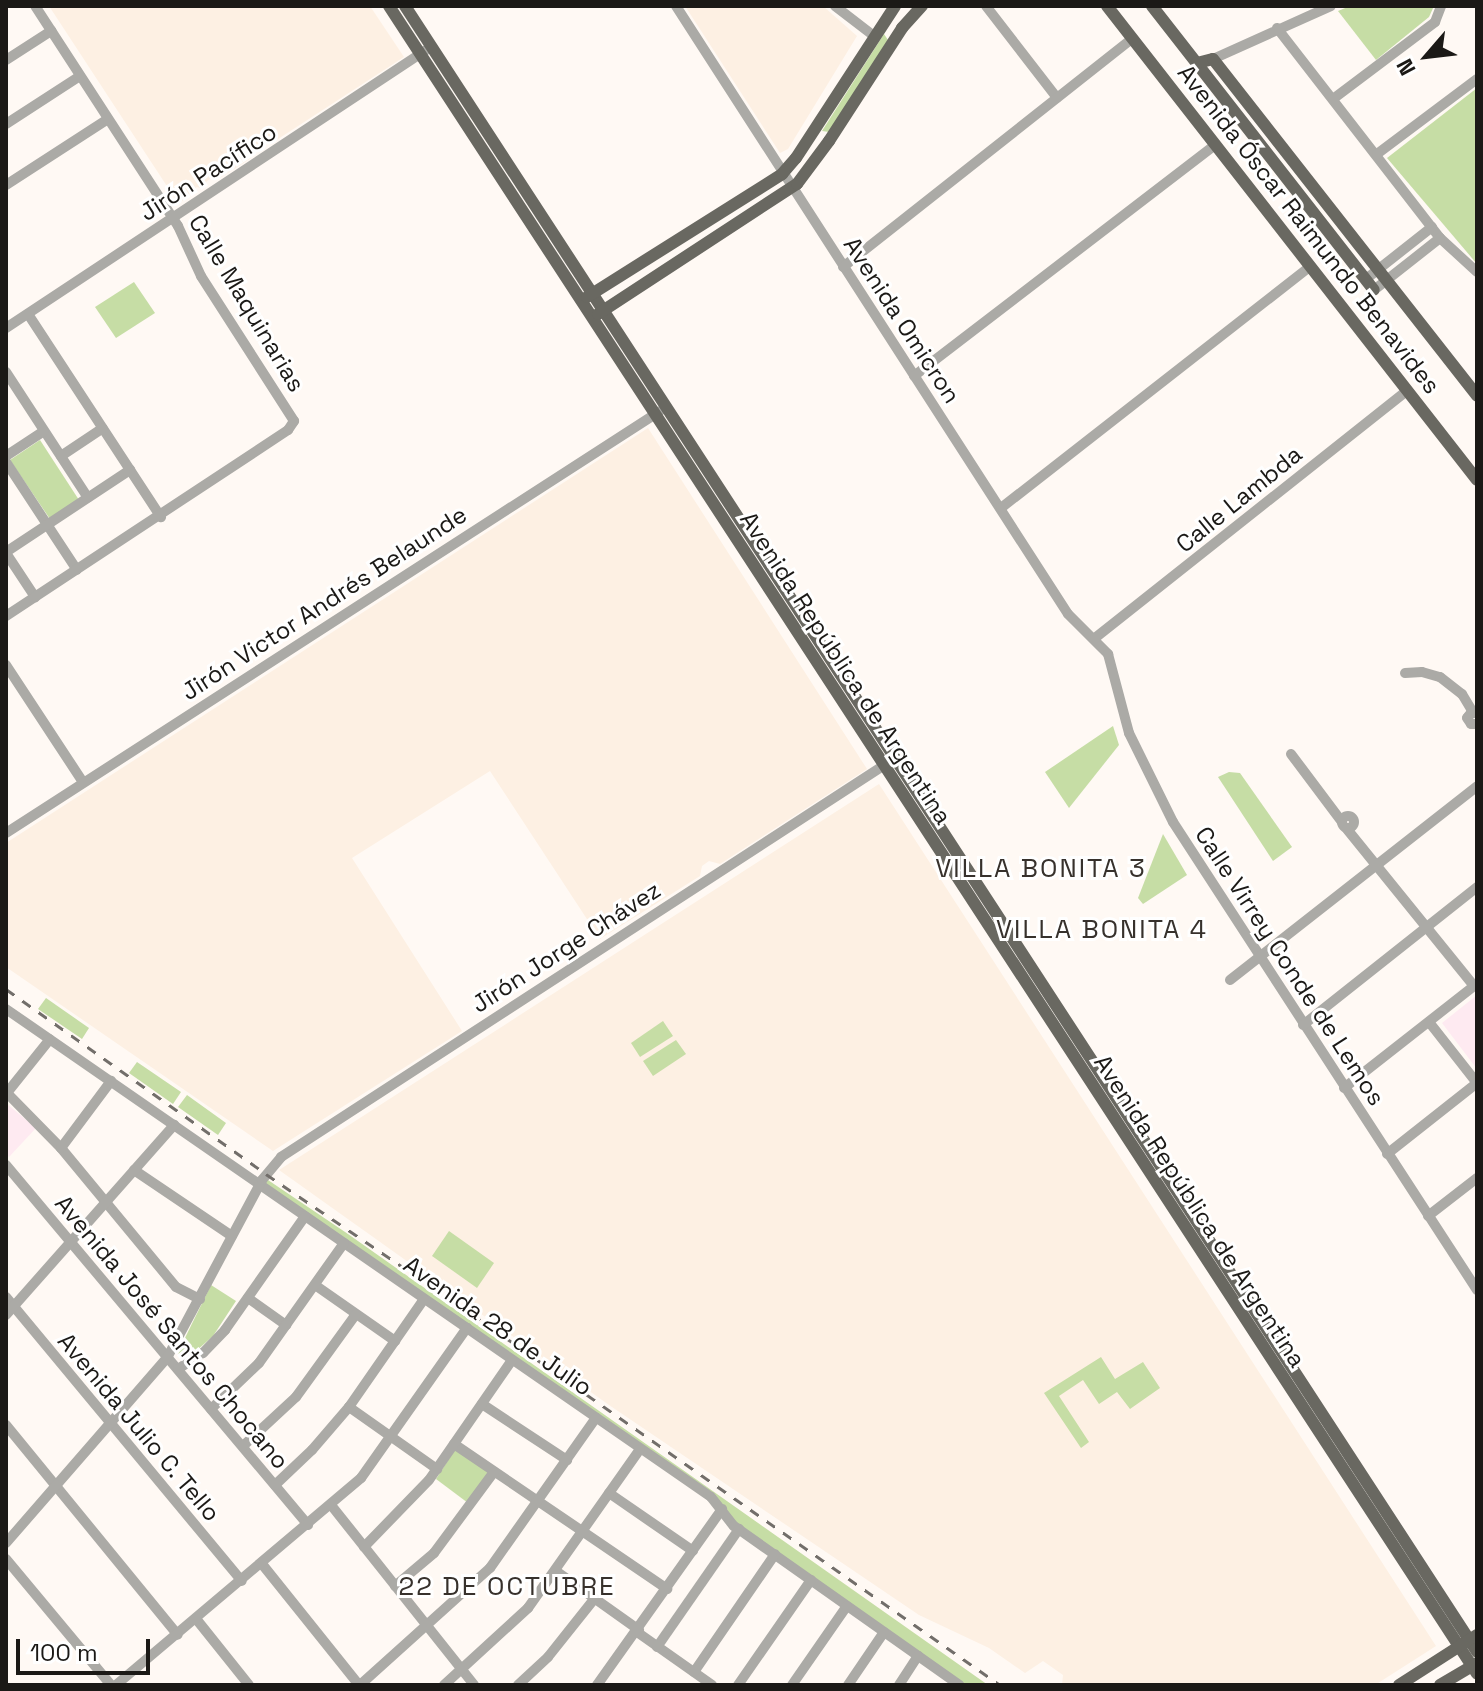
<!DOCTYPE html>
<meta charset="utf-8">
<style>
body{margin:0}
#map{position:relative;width:1483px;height:1691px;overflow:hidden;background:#fff9f4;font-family:"Space Grotesk",sans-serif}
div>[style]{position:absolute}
.built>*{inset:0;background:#fdf0e3}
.education>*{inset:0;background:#feeaf1}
.green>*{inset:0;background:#c6dda5}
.minor>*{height:10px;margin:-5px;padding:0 5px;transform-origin:5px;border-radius:5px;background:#abaaa6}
.minor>.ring{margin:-5px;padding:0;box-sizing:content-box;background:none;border:10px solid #abaaa6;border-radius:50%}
.major>*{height:12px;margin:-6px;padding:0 6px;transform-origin:6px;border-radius:6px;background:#696861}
.rail>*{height:3px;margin-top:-1.5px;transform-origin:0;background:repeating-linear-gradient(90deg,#726e6a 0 10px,transparent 0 20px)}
span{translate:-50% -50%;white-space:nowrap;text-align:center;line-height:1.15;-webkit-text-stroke:6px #fff;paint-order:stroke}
.street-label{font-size:24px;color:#1b1916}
.neighbourhood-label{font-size:26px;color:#37312c;letter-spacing:2px}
.frame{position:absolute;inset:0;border:8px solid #1b1916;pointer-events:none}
.north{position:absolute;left:1387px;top:16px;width:80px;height:80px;-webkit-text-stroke:6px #fff;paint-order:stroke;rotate:242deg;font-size:22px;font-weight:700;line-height:32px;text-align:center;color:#1b1916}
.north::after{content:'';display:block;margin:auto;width:28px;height:36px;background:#1b1916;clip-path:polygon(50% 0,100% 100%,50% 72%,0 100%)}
.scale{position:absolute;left:16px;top:1639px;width:134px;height:36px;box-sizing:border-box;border:4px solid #1b1916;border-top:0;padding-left:10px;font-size:24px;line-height:28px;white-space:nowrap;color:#1b1916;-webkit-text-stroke:6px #fff;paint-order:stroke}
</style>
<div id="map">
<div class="built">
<div style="clip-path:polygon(49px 6px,370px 6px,404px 57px,275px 141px,269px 138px,258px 145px,259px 148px,249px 154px,251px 158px,220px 178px,215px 176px,207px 181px,202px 189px,197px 187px,190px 191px,188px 198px,178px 203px)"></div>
<div style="clip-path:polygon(685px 6px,823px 6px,857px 36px,788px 149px,780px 153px)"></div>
<div style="clip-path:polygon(648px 428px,867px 769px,720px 864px,709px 861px,702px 866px,700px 876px,600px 939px,490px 771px,352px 858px,462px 1031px,273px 1151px,6px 967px,6px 843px)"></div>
<div style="clip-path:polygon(879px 784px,1436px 1646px,1375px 1685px,1062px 1685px,1063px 1675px,1043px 1661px,1025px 1673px,989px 1648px,919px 1615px,609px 1405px,279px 1170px)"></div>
</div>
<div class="education">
<div style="clip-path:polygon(1477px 995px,1477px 1069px,1442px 1023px)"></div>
<div style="clip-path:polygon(7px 1104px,36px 1128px,9px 1157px,6px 1154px)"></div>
</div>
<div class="green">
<div style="clip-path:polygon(1350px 6px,1434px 6px,1429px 17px,1376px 60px,1338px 11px)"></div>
<div style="clip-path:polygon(884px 34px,888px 40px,829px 132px,822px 131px)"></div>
<div style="clip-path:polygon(1477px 88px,1477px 264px,1387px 158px)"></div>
<div style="clip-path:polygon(134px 282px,155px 313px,116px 338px,95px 307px)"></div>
<div style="clip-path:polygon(40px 440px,79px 500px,50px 519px,10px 460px)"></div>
<div style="clip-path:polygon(1113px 726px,1119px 745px,1069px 808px,1045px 772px)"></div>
<div style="clip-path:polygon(1229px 772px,1240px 773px,1292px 847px,1273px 861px,1218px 777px)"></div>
<div style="clip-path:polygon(1163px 834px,1187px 875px,1143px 904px,1138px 898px)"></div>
<div style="clip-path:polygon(46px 998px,89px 1028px,82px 1039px,38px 1009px)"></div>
<div style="clip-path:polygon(663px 1021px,673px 1036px,640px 1057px,631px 1043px)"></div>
<div style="clip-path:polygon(676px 1040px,686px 1054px,653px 1076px,643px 1061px)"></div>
<div style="clip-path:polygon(137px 1062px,181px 1092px,173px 1104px,129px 1073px)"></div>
<div style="clip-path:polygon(187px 1095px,226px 1123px,218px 1135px,178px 1107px)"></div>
<div style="clip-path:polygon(268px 1180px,348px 1234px,988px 1685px,962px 1685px,732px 1520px,720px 1504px,265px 1183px)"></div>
<div style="clip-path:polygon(449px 1231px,494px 1263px,477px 1288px,432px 1256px)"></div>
<div style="clip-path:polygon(211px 1285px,236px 1301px,213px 1336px,186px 1360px,181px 1359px,178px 1355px,182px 1344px)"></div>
<div style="clip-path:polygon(1101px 1357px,1115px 1379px,1143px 1362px,1160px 1388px,1130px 1409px,1117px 1392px,1099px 1404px,1083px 1380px,1059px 1396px,1089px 1442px,1081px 1448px,1044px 1393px)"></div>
<div style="clip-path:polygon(456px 1448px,491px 1472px,468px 1503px,436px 1479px)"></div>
</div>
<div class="minor">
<div style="left:676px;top:6px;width:723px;rotate:57.19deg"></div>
<div style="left:1068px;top:614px;width:57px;rotate:45deg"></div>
<div style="left:1108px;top:654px;width:82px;rotate:75.1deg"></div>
<div style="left:1129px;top:733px;width:99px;rotate:63.7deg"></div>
<div style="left:1173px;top:822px;width:558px;rotate:56.99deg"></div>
<div style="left:835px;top:6px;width:49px;rotate:37.6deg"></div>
<div style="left:986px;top:6px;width:116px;rotate:52.3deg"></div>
<div style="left:1277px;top:28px;width:266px;rotate:52.2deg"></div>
<div style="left:1440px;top:238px;width:50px;rotate:42.6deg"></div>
<div style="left:1213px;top:59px;width:129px;rotate:-24.2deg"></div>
<div style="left:6px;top:60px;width:54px;rotate:-32.8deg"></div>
<div style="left:1333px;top:99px;width:128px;rotate:-37deg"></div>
<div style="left:1435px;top:22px;width:17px;rotate:-69deg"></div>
<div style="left:6px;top:124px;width:88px;rotate:-33deg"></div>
<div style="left:1377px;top:154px;width:125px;rotate:-36.9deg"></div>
<div style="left:6px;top:185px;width:121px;rotate:-32.9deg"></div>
<div style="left:843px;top:267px;width:368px;rotate:-38.3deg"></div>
<div style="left:1366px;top:279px;width:84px;rotate:-38.2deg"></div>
<div style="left:1374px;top:290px;width:84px;rotate:-38.2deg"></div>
<div style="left:28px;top:314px;width:243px;rotate:56.8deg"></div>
<div style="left:6px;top:328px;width:504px;rotate:-33.5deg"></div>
<div style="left:6px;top:372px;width:150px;rotate:56.9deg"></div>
<div style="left:914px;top:376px;width:379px;rotate:-37.5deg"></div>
<div style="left:6px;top:456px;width:45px;rotate:-33.3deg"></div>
<div style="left:61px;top:456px;width:50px;rotate:-33.7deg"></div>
<div style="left:6px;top:462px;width:129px;rotate:56.7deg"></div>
<div style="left:1001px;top:508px;width:392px;rotate:-38deg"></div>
<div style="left:6px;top:552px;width:149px;rotate:-33.5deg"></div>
<div style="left:6px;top:553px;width:53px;rotate:56.6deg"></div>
<div style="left:6px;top:616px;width:338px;rotate:-33.4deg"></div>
<div style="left:288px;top:430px;width:11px;rotate:-56deg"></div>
<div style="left:294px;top:421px;width:172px;rotate:-122.7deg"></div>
<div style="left:201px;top:276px;width:55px;rotate:-114.7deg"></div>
<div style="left:178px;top:226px;width:262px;rotate:-123deg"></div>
<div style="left:1095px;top:638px;width:398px;rotate:-38.4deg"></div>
<div style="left:6px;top:665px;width:140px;rotate:56.7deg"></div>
<div style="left:1405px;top:673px;width:17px;rotate:-3deg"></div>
<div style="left:1422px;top:672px;width:19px;rotate:16deg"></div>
<div style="left:1440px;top:677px;width:28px;rotate:38deg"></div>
<div style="left:1462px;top:694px;width:21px;rotate:59deg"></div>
<div style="left:1476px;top:713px;width:5px;rotate:180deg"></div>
<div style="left:1471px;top:713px;width:6px;rotate:129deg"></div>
<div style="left:1467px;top:718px;width:7px;rotate:56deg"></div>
<div style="left:1471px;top:724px;width:6px"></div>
<div style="left:1291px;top:754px;width:85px;rotate:53.1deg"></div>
<div class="ring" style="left:1342px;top:816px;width:2px;height:2px"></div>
<div style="left:6px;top:833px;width:778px;rotate:-32.83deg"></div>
<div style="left:1230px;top:980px;width:314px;rotate:-38.1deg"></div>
<div style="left:6px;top:1009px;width:857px;rotate:34.69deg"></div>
<div style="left:711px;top:1497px;width:37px;rotate:52deg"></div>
<div style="left:734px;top:1526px;width:276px;rotate:35.2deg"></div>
<div style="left:1429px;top:1022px;width:78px;rotate:51.8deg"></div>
<div style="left:1303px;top:1025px;width:222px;rotate:-38.4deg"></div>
<div style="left:1344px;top:1088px;width:165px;rotate:-38.1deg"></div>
<div style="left:1474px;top:986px;width:202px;rotate:-129deg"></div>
<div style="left:7px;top:1093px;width:77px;rotate:45.5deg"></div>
<div style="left:61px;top:1148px;width:180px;rotate:50.4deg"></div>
<div style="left:176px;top:1287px;width:27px;rotate:27deg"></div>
<div style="left:6px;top:1094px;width:70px;rotate:-51.3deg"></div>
<div style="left:61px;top:1148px;width:84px;rotate:-53.3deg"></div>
<div style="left:1387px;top:1154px;width:115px;rotate:-38.3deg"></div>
<div style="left:6px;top:1165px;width:470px;rotate:50deg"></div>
<div style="left:134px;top:1170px;width:118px;rotate:34deg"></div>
<div style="left:1428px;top:1216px;width:62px;rotate:-37.8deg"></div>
<div style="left:315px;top:1285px;width:98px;rotate:35deg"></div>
<div style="left:6px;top:1297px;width:369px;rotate:50.3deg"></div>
<div style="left:248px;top:1298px;width:47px;rotate:35.4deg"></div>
<div style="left:6px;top:1315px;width:254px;rotate:-48.5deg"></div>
<div style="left:178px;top:1369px;width:30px;rotate:-33deg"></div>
<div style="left:203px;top:1353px;width:32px;rotate:-46deg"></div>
<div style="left:225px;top:1330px;width:139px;rotate:-54.9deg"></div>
<div style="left:482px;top:1404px;width:102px;rotate:33.4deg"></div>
<div style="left:349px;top:1407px;width:108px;rotate:35.2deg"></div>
<div style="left:211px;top:1409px;width:66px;rotate:-43.8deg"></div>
<div style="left:259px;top:1363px;width:147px;rotate:-54.7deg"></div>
<div style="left:6px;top:1425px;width:271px;rotate:50.7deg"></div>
<div style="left:454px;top:1444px;width:258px;rotate:34.2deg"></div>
<div style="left:243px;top:1446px;width:72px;rotate:-42.8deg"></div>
<div style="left:296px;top:1397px;width:102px;rotate:-54.1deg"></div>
<div style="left:275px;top:1485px;width:51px;rotate:-43.4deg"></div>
<div style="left:312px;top:1450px;width:57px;rotate:-49.3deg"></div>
<div style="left:349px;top:1407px;width:131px;rotate:-55.2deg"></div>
<div style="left:609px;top:1493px;width:102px;rotate:34.6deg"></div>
<div style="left:331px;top:1505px;width:230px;rotate:51.5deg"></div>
<div style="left:6px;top:1543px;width:245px;rotate:-49deg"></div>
<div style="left:167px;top:1358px;width:202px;rotate:-61.9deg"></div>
<div style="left:262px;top:1180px;width:30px;rotate:-50deg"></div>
<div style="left:281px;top:1157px;width:725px;rotate:-33.01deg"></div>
<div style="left:364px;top:1547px;width:93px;rotate:-45.9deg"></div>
<div style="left:429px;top:1480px;width:146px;rotate:-55.3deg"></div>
<div style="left:6px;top:1559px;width:164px;rotate:50.2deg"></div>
<div style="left:262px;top:1564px;width:155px;rotate:51.3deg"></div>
<div style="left:556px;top:1571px;width:102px;rotate:35.4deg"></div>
<div style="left:395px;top:1586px;width:51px;rotate:-40.2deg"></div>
<div style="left:434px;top:1553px;width:101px;rotate:-53.5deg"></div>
<div style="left:197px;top:1620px;width:83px;rotate:51.3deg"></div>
<div style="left:637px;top:1632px;width:92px;rotate:35.2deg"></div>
<div style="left:657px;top:1647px;width:144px;rotate:-55.2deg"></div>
<div style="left:694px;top:1672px;width:143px;rotate:-55.5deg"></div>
<div style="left:116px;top:1685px;width:321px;rotate:-40.2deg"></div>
<div style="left:361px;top:1478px;width:184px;rotate:-54.8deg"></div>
<div style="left:360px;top:1685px;width:175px;rotate:-42deg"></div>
<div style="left:490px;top:1568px;width:184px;rotate:-54.8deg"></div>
<div style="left:444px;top:1685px;width:114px;rotate:-42.5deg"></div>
<div style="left:528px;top:1608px;width:194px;rotate:-54.8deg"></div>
<div style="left:518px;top:1685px;width:41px;rotate:-43deg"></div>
<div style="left:548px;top:1657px;width:75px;rotate:-51.5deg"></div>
<div style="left:597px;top:1685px;width:216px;rotate:-54.6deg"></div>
<div style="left:738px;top:1685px;width:128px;rotate:-55.2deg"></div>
<div style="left:792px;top:1685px;width:96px;rotate:-55.2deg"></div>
<div style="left:848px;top:1685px;width:64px;rotate:-55.8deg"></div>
<div style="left:899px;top:1685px;width:35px;rotate:-57deg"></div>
</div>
<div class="major">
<div style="left:389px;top:6px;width:1991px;rotate:56.88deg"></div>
<div style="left:405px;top:6px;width:1964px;rotate:56.92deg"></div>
<div style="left:1107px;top:6px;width:601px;rotate:52.02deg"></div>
<div style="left:1152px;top:6px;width:360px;rotate:52deg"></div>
<div style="left:1197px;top:63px;width:16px;rotate:-14deg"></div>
<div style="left:1213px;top:59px;width:428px;rotate:51.9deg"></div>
<div style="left:587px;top:297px;width:231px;rotate:-32.2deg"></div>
<div style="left:782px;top:174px;width:21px;rotate:-49deg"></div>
<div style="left:796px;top:158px;width:181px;rotate:-56.9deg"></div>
<div style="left:598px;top:314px;width:238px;rotate:-33.2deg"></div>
<div style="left:797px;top:184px;width:54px;rotate:-53.3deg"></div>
<div style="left:829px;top:141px;width:135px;rotate:-57.1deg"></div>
<div style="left:902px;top:28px;width:30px;rotate:-48deg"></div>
<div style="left:1399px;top:1685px;width:93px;rotate:-32.7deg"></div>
<div style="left:1440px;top:1685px;width:43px;rotate:-30.7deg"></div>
</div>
<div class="rail">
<div style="left:6px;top:989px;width:319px;rotate:35.4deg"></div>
<div style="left:266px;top:1174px;width:249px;rotate:34.2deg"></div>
<div style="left:472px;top:1314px;width:645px;rotate:35.09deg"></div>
</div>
<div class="street-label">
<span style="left:208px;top:172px;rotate:-33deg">Jirón Pacífico</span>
<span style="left:1309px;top:229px;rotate:52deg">Avenida Óscar Raimundo Benavides</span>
<span style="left:247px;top:303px;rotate:59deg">Calle Maquinarias</span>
<span style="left:902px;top:320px;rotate:57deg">Avenida Omicron</span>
<span style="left:1239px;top:499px;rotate:-39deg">Calle Lambda</span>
<span style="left:324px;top:603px;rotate:-33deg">Jirón Victor Andrés Belaunde</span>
<span style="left:846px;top:668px;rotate:57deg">Avenida República de Argentina</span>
<span style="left:566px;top:947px;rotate:-33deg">Jirón Jorge Chávez</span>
<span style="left:1290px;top:966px;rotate:57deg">Calle Virrey Conde de Lemos</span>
<span style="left:1200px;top:1211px;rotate:57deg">Avenida República de Argentina</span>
<span style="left:498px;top:1326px;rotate:35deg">Avenida 28 de Julio</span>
<span style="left:172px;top:1332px;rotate:50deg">Avenida José Santos Chocano</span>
<span style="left:139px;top:1427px;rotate:50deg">Avenida Julio C. Tello</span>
</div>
<div class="neighbourhood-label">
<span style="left:1041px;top:869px">VILLA BONITA 3</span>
<span style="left:1102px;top:930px">VILLA BONITA 4</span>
<span style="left:507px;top:1587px">22 DE OCTUBRE</span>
</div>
<div class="frame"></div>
<div class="north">N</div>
<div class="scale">100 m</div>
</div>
